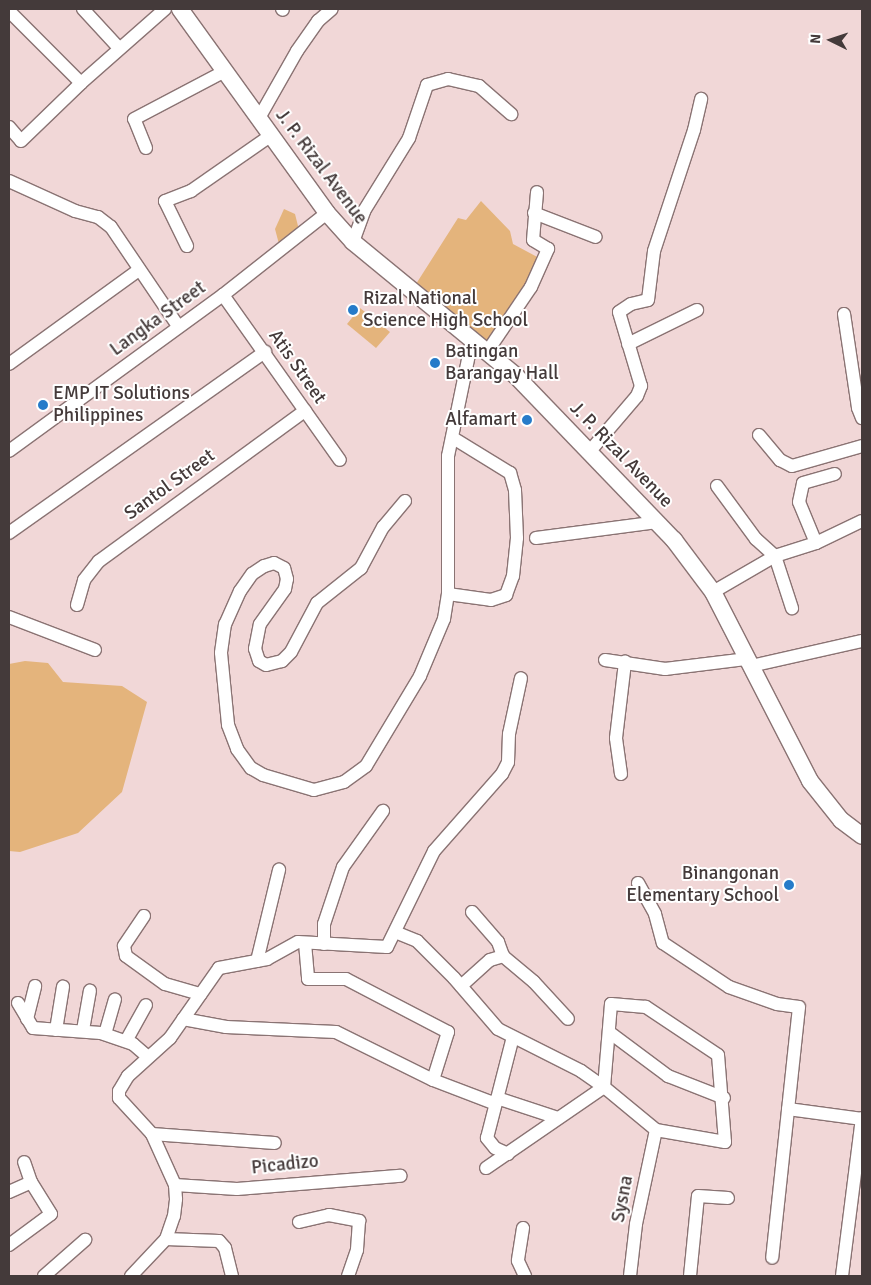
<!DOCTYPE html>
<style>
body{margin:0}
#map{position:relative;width:871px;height:1285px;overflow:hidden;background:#f1d7d7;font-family:Signika,sans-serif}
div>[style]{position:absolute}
.green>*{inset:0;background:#e4b47c}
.roads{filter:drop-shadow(1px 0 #8a7373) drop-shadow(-1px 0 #8a7373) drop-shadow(0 1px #8a7373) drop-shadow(0 -1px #8a7373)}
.minor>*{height:12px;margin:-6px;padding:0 6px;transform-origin:6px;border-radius:6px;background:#fff}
.major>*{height:16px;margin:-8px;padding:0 8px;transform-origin:8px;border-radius:8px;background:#fff}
.dots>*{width:14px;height:14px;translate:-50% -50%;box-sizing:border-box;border:2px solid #fff;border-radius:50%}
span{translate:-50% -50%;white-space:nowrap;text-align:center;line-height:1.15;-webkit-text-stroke:4px #fff;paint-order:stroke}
.street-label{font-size:19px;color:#443a3a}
.poi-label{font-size:19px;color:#443a3a}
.left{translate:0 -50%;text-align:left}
.right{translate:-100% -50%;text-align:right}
.frame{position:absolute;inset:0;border:10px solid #443a3a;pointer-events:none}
.north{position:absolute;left:806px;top:15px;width:50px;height:50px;-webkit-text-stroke:4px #fff;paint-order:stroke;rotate:274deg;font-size:14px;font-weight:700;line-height:20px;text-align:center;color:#443a3a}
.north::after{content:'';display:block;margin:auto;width:18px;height:22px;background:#443a3a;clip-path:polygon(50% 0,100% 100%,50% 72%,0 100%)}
</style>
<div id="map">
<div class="green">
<div style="clip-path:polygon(481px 201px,510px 231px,513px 244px,541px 259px,490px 344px,416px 284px,458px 218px,466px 220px)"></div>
<div style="clip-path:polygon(284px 209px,295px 214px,299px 230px,279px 244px,275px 229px)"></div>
<div style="clip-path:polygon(360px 308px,390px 332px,376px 348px,347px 324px)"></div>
<div style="clip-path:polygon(25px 661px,48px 663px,63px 682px,122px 686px,147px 702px,122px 792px,78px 833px,20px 852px,9px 851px,9px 664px)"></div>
</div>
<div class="roads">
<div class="minor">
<div style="left:83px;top:9px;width:53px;rotate:47.3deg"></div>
<div style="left:282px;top:9px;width:1px;rotate:45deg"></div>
<div style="left:9px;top:11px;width:102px;rotate:45deg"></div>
<div style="left:259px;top:118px;width:77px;rotate:-60.4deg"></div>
<div style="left:297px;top:51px;width:37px;rotate:-55deg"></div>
<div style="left:318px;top:21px;width:18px;rotate:-41deg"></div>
<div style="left:9px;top:127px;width:18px;rotate:49deg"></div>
<div style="left:21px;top:141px;width:83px;rotate:-44deg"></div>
<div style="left:81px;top:83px;width:112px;rotate:-41.4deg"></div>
<div style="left:146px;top:148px;width:31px;rotate:-112deg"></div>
<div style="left:134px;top:119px;width:103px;rotate:-27.8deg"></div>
<div style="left:9px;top:181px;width:72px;rotate:24.4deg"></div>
<div style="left:75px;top:211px;width:24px;rotate:15deg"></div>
<div style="left:98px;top:217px;width:16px;rotate:38deg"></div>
<div style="left:111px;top:227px;width:120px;rotate:55.9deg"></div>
<div style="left:534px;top:213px;width:66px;rotate:21.2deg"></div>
<div style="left:353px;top:242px;width:33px;rotate:-70deg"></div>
<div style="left:364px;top:211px;width:86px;rotate:-58.3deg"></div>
<div style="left:409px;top:138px;width:56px;rotate:-71.2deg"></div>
<div style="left:427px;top:85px;width:22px;rotate:-16deg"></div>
<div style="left:448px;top:79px;width:32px;rotate:13deg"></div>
<div style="left:479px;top:86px;width:43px;rotate:41.2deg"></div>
<div style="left:187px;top:246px;width:50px;rotate:-116.1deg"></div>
<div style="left:165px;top:201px;width:28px;rotate:-21deg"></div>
<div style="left:191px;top:191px;width:96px;rotate:-34.8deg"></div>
<div style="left:223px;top:295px;width:202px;rotate:54.7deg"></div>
<div style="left:844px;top:314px;width:95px;rotate:81.5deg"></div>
<div style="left:858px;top:408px;width:11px;rotate:68deg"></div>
<div style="left:628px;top:344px;width:77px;rotate:-26.2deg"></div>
<div style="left:487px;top:352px;width:78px;rotate:-55.9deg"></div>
<div style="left:531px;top:287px;width:42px;rotate:-65.9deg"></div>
<div style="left:548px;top:249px;width:17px;rotate:-149deg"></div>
<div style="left:533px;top:240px;width:48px;rotate:-85.2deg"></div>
<div style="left:9px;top:364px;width:160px;rotate:-35.9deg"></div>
<div style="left:759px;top:435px;width:33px;rotate:50deg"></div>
<div style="left:780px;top:460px;width:13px;rotate:27deg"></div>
<div style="left:792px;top:466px;width:73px;rotate:-15.9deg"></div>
<div style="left:9px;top:451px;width:265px;rotate:-36.1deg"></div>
<div style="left:223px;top:295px;width:132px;rotate:-38.3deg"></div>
<div style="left:590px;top:451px;width:72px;rotate:-49.5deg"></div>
<div style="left:637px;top:396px;width:11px;rotate:-68deg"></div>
<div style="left:641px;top:386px;width:77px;rotate:-106.6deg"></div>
<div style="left:619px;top:312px;width:14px;rotate:-34deg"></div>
<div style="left:631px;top:304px;width:17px;rotate:-13deg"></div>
<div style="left:648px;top:300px;width:49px;rotate:-83deg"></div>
<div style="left:654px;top:251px;width:127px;rotate:-71.7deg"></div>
<div style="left:694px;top:130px;width:32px;rotate:-77deg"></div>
<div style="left:717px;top:486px;width:66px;rotate:53.7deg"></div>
<div style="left:756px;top:539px;width:25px;rotate:42deg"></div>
<div style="left:775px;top:556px;width:55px;rotate:71.9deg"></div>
<div style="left:405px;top:501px;width:34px;rotate:130deg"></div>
<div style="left:383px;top:527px;width:47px;rotate:118.2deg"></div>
<div style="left:361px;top:568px;width:56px;rotate:141.5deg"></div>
<div style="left:317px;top:603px;width:55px;rotate:118deg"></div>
<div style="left:291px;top:652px;width:13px;rotate:135deg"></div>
<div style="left:282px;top:661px;width:16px;rotate:166deg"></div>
<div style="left:266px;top:665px;width:8px;rotate:-150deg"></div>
<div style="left:259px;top:661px;width:13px;rotate:-108deg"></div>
<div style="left:255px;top:649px;width:25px;rotate:-79deg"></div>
<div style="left:260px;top:624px;width:43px;rotate:-54.5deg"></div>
<div style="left:285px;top:589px;width:10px;rotate:-79deg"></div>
<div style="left:287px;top:579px;width:11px;rotate:-105deg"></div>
<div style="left:284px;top:568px;width:11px;rotate:-153deg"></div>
<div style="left:274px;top:563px;width:10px;rotate:163deg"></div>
<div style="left:264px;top:566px;width:14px;rotate:146deg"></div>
<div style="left:252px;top:574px;width:21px;rotate:125deg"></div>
<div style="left:240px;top:591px;width:36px;rotate:114deg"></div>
<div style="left:225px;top:624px;width:29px;rotate:98deg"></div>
<div style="left:221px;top:653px;width:72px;rotate:84.4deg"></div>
<div style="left:228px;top:725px;width:26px;rotate:69deg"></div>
<div style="left:237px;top:749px;width:24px;rotate:54deg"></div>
<div style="left:251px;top:768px;width:14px;rotate:30deg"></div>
<div style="left:263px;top:775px;width:53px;rotate:16.4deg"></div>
<div style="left:314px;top:790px;width:31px;rotate:-15deg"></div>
<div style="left:344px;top:782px;width:27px;rotate:-36deg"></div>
<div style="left:366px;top:766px;width:105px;rotate:-59deg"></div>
<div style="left:420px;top:676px;width:62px;rotate:-67.2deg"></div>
<div style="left:444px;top:619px;width:25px;rotate:-81deg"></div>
<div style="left:448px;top:594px;width:138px;rotate:-90deg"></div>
<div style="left:448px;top:456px;width:118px;rotate:-78.3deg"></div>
<div style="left:9px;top:533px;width:314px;rotate:-35.3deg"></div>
<div style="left:536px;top:538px;width:122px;rotate:-7.5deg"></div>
<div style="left:816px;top:543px;width:44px;rotate:-112.5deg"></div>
<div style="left:799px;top:502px;width:19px;rotate:-78deg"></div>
<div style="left:803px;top:483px;width:33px;rotate:-16deg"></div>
<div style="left:713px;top:592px;width:72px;rotate:-30.1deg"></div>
<div style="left:775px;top:556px;width:43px;rotate:-17.6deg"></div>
<div style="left:816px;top:543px;width:51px;rotate:-25.6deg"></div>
<div style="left:448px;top:594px;width:43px;rotate:7.9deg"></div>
<div style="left:491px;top:600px;width:16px;rotate:-18deg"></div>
<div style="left:506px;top:595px;width:20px;rotate:-70deg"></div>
<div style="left:513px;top:576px;width:38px;rotate:-84deg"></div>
<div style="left:517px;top:538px;width:48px;rotate:-92.4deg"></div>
<div style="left:515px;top:490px;width:18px;rotate:-106deg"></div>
<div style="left:510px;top:473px;width:67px;rotate:-148.4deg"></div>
<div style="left:77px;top:605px;width:26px;rotate:-74deg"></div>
<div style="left:84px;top:580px;width:24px;rotate:-52deg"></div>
<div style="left:99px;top:561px;width:255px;rotate:-36.1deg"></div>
<div style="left:9px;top:617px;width:92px;rotate:21deg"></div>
<div style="left:605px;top:660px;width:61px;rotate:8.5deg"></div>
<div style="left:665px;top:669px;width:83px;rotate:-7deg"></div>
<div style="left:751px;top:666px;width:114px;rotate:-12.7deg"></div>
<div style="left:621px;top:774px;width:36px;rotate:-98deg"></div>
<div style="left:616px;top:738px;width:77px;rotate:-83.2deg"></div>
<div style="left:638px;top:883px;width:35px;rotate:61deg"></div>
<div style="left:655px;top:914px;width:30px;rotate:75deg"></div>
<div style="left:663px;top:943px;width:79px;rotate:33.7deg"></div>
<div style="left:729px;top:987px;width:51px;rotate:19.5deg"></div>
<div style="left:777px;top:1004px;width:22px;rotate:8deg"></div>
<div style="left:799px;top:1007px;width:252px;rotate:96.1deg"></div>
<div style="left:472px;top:912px;width:40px;rotate:49deg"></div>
<div style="left:498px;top:942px;width:15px;rotate:70deg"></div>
<div style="left:144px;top:916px;width:36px;rotate:124deg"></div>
<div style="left:124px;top:946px;width:10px;rotate:79deg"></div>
<div style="left:126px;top:956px;width:48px;rotate:35.7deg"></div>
<div style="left:165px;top:984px;width:37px;rotate:16deg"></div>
<div style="left:395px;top:932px;width:24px;rotate:22deg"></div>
<div style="left:417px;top:941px;width:52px;rotate:45deg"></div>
<div style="left:454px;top:978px;width:67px;rotate:49.2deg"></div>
<div style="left:498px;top:1029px;width:93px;rotate:26.8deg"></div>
<div style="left:581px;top:1071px;width:28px;rotate:35deg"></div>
<div style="left:604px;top:1087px;width:67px;rotate:39.6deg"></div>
<div style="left:656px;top:1130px;width:70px;rotate:9.9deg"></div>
<div style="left:725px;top:1142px;width:87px;rotate:-94.6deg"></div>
<div style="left:718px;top:1055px;width:87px;rotate:-146.3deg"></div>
<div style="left:646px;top:1007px;width:35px;rotate:-175deg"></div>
<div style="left:611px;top:1004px;width:83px;rotate:94.8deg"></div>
<div style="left:604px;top:1087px;width:143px;rotate:145.5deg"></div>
<div style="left:305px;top:943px;width:36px;rotate:85deg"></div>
<div style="left:308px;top:979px;width:38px"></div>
<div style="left:346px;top:979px;width:115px;rotate:27.5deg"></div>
<div style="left:448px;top:1032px;width:50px;rotate:107.4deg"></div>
<div style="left:324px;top:944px;width:20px;rotate:-90deg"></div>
<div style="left:324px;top:924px;width:60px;rotate:-71.6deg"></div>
<div style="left:343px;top:867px;width:69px;rotate:-54.5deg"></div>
<div style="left:257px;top:961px;width:94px;rotate:-76.4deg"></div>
<div style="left:461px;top:986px;width:39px;rotate:-42deg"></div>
<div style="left:490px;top:960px;width:14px;rotate:-17deg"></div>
<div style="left:503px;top:956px;width:40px;rotate:40deg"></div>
<div style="left:534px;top:982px;width:50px;rotate:47.4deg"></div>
<div style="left:18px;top:1003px;width:29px;rotate:59deg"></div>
<div style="left:33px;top:1028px;width:68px;rotate:4.2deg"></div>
<div style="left:101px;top:1033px;width:34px;rotate:19deg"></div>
<div style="left:133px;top:1044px;width:18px;rotate:41deg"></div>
<div style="left:27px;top:1019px;width:34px;rotate:-76deg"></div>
<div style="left:183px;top:1019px;width:44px;rotate:10.5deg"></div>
<div style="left:226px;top:1027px;width:110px;rotate:2.6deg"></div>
<div style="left:336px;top:1032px;width:108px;rotate:26.3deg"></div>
<div style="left:433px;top:1080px;width:67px;rotate:20.9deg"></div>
<div style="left:56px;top:1030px;width:44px;rotate:-80.8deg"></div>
<div style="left:83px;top:1030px;width:40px;rotate:-80deg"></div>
<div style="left:609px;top:1032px;width:74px;rotate:36.7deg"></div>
<div style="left:668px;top:1076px;width:60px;rotate:21.4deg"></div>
<div style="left:105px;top:1034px;width:36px;rotate:-74deg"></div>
<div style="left:126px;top:1041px;width:41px;rotate:-60.9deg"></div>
<div style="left:497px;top:1098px;width:64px;rotate:18.2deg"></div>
<div style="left:788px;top:1109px;width:75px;rotate:7.7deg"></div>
<div style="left:152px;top:1134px;width:123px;rotate:4.2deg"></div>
<div style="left:508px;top:1154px;width:14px;rotate:-155deg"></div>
<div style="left:495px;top:1148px;width:13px;rotate:-129deg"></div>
<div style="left:487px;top:1138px;width:104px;rotate:-75.6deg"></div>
<div style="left:175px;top:1185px;width:62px;rotate:3.7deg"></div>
<div style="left:237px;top:1189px;width:164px;rotate:-4.6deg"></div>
<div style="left:9px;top:1192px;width:24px;rotate:-24deg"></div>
<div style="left:299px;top:1222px;width:31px;rotate:-13deg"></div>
<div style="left:329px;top:1215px;width:31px;rotate:11deg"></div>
<div style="left:359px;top:1221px;width:29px;rotate:94deg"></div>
<div style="left:357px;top:1250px;width:28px;rotate:109deg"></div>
<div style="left:523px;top:1228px;width:33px;rotate:99deg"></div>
<div style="left:518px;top:1261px;width:17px;rotate:65deg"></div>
<div style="left:166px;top:1239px;width:53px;rotate:2.2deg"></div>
<div style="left:219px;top:1241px;width:9px;rotate:49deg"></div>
<div style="left:225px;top:1248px;width:29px;rotate:76deg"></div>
<div style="left:9px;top:1245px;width:52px;rotate:-36.4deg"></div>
<div style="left:51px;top:1214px;width:38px;rotate:-122deg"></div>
<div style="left:31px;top:1182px;width:21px;rotate:-109deg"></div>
<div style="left:44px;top:1276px;width:55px;rotate:-41.3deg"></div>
<div style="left:131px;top:1276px;width:51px;rotate:-46.6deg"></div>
<div style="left:166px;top:1239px;width:24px;rotate:-71deg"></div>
<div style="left:174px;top:1216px;width:17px;rotate:-83deg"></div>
<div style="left:176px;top:1199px;width:14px;rotate:-94deg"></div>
<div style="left:175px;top:1185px;width:56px;rotate:-114.3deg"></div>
<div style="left:152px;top:1134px;width:49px;rotate:-132.5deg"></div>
<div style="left:119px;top:1098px;width:7px;rotate:-90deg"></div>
<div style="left:119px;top:1091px;width:17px;rotate:-59deg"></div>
<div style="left:128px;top:1076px;width:57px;rotate:-42.1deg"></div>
<div style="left:170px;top:1038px;width:85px;rotate:-55deg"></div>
<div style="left:219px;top:968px;width:49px;rotate:-10.6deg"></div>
<div style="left:267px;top:959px;width:35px;rotate:-29deg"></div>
<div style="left:298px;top:942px;width:89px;rotate:3.2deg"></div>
<div style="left:387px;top:947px;width:107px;rotate:-63.9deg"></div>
<div style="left:434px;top:851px;width:103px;rotate:-48.6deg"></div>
<div style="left:502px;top:774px;width:13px;rotate:-63deg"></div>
<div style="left:508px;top:762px;width:28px;rotate:-88deg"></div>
<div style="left:509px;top:734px;width:57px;rotate:-77.9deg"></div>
<div style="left:630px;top:1276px;width:52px;rotate:-83.4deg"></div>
<div style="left:636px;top:1224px;width:96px;rotate:-78deg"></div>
<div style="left:690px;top:1276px;width:80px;rotate:-84.3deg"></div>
<div style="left:698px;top:1196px;width:30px;rotate:4deg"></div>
<div style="left:842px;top:1276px;width:159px;rotate:-82.8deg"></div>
</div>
<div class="major">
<div style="left:180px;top:9px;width:251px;rotate:54.2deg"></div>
<div style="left:327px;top:213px;width:39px;rotate:48deg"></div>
<div style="left:353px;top:242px;width:211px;rotate:39.4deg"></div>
<div style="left:516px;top:376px;width:228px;rotate:46.1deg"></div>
<div style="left:674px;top:540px;width:65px;rotate:53.1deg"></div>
<div style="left:713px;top:592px;width:212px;rotate:62.8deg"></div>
<div style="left:810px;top:781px;width:50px;rotate:51.5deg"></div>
<div style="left:841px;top:820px;width:26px;rotate:37deg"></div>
</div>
</div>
<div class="dots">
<div style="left:353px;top:310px;background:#267bc9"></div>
<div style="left:435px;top:363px;background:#267bc9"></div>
<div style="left:43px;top:405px;background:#267bc9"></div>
<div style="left:527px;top:420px;background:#267bc9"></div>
<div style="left:789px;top:885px;background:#267bc9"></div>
</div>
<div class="street-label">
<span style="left:321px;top:167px;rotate:53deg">J. P. Rizal Avenue</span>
<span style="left:158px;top:319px;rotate:-36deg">Langka Street</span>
<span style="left:297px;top:367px;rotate:55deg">Atis Street</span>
<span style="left:621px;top:455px;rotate:46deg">J. P. Rizal Avenue</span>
<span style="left:170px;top:485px;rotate:-36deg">Santol Street</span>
<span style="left:285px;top:1165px;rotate:-6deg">Picadizo</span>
<span style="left:623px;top:1199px;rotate:-79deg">Sysna</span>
</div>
<div class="poi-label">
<span class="left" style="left:363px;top:310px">Rizal National<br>Science High School</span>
<span class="left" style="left:445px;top:363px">Batingan<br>Barangay Hall</span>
<span class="left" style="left:53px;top:405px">EMP IT Solutions<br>Philippines</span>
<span class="right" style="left:517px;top:420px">Alfamart</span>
<span class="right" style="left:779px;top:885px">Binangonan<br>Elementary School</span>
</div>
<div class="frame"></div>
<div class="north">N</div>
</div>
